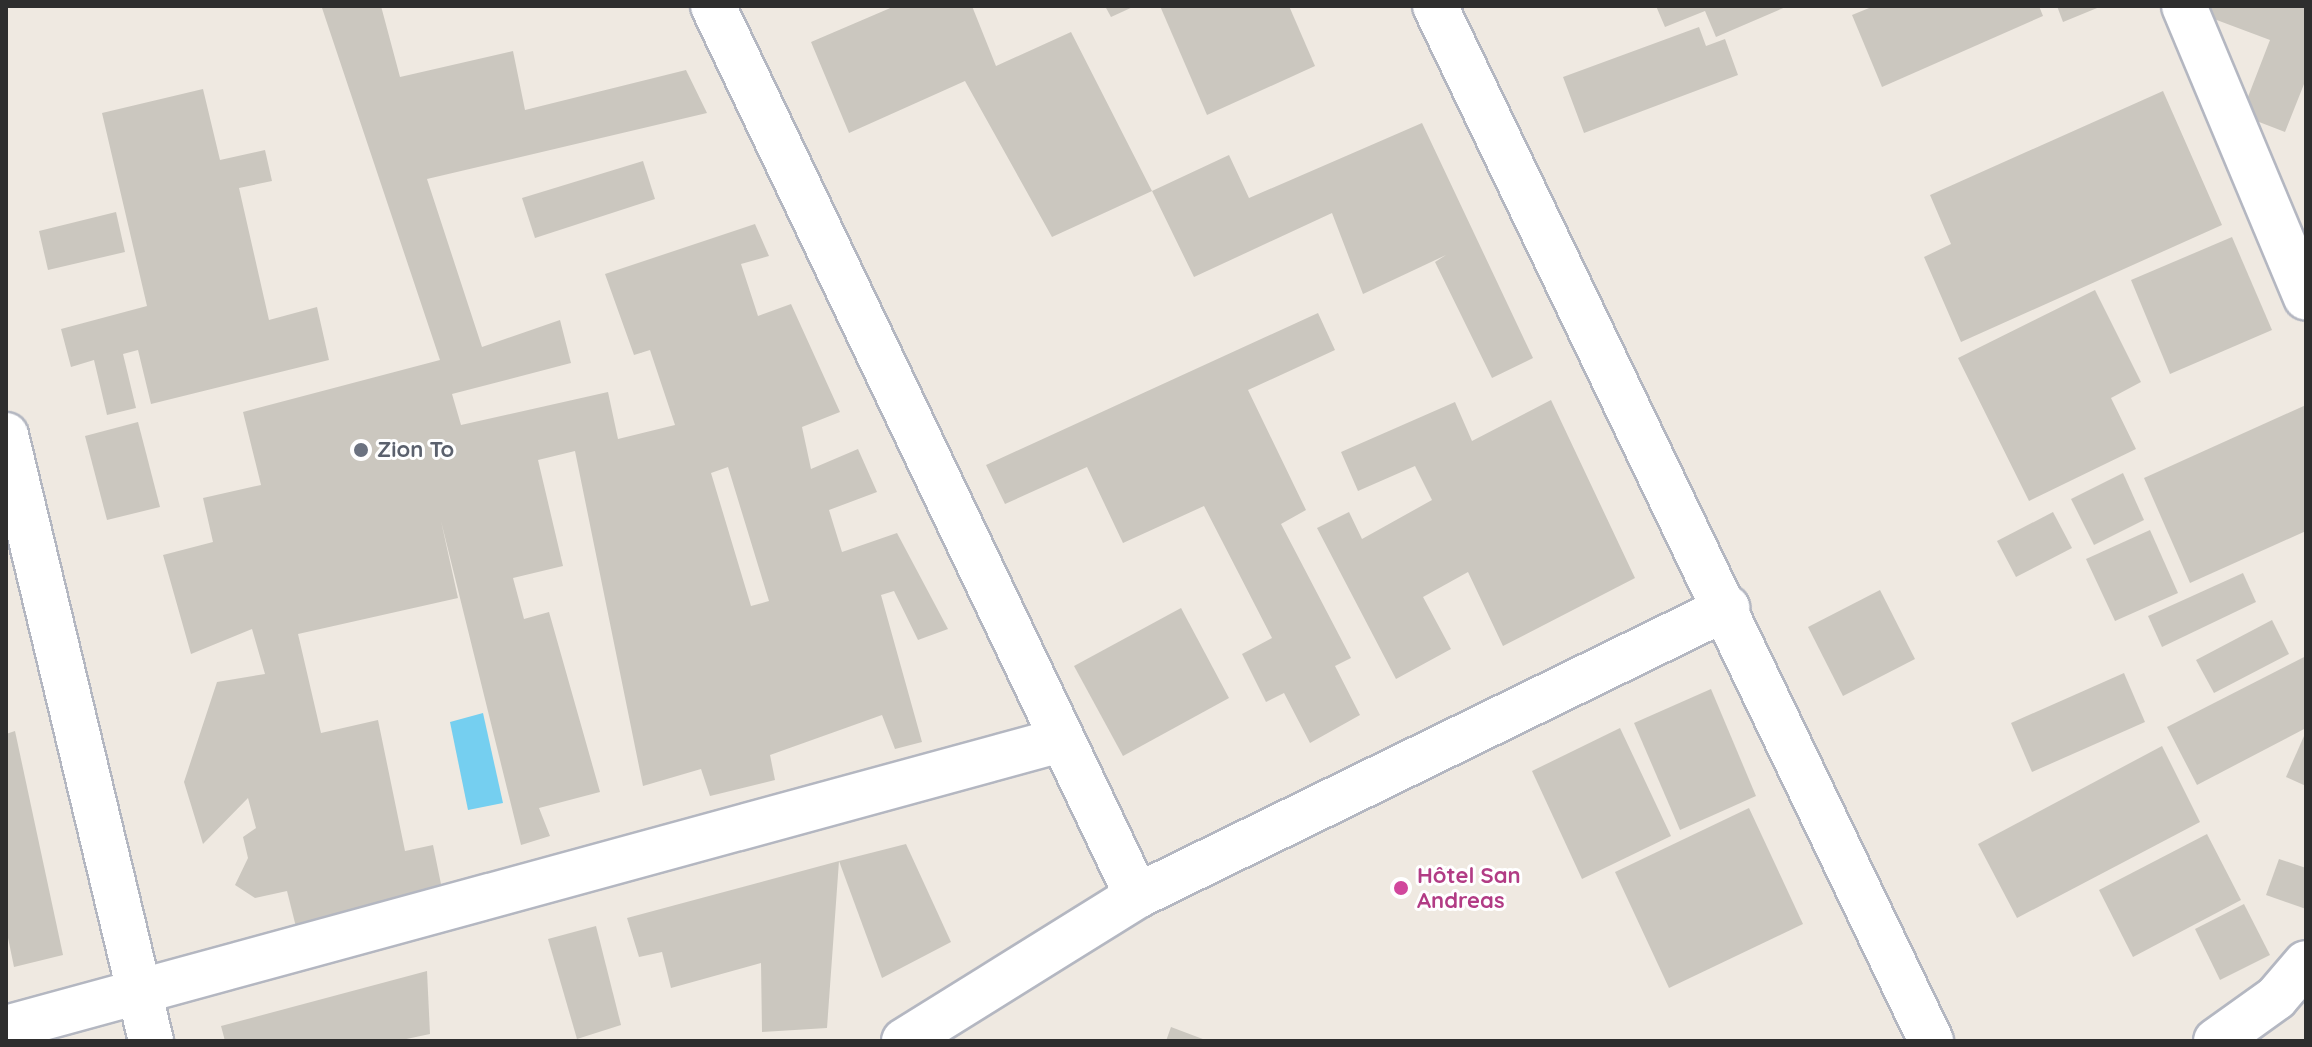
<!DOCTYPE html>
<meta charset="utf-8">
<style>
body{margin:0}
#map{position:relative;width:2312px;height:1047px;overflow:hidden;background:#efe9e1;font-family:Quicksand,sans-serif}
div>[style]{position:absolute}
.water>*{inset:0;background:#75cff0}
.building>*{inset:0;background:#cbc7bf}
.roads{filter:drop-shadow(2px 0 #b4b7c1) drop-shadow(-2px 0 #b4b7c1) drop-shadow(0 2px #b4b7c1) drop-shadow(0 -2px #b4b7c1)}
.street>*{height:44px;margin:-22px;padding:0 22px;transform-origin:22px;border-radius:22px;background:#fff}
.dots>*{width:22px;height:22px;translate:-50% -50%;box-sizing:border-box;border:4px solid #fff;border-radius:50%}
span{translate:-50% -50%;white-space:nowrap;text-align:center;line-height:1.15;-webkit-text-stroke:6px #fff;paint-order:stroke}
.worship-label{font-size:22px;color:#5b616d;font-weight:700}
.left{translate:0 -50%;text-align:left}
.hotel-label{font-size:22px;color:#b23c85;font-weight:700}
.frame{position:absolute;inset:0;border:8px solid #2e2e2e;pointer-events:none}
</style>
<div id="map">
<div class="water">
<div style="clip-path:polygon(483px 713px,503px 803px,468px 810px,450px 722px)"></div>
</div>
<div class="building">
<div style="clip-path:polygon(evenodd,381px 6px,400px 77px,513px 51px,525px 110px,686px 70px,707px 113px,427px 179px,482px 347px,560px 320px,571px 363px,452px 394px,461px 425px,608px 392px,618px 439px,675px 425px,650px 350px,634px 355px,605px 274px,755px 224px,769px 256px,741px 264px,758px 316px,791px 304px,840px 412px,802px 427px,811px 469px,858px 449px,877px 492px,829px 510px,842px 552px,897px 533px,948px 629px,918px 640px,894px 591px,881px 595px,922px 742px,895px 749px,882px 715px,770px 755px,775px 780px,710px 796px,701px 769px,643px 786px,575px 451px,538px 460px,563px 566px,513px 578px,524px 619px,549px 612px,600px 792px,539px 808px,550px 836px,521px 845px,441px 521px,458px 598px,298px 634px,321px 733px,378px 720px,405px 851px,433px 845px,442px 889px,296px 927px,287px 891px,255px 898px,235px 885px,248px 858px,243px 837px,256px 828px,248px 798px,203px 844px,184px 782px,217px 682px,265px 674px,252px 629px,191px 654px,163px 555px,213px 542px,203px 498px,261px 485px,243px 412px,440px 360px,322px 8px,381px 6px,728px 467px,769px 601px,751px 606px,711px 473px,728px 467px)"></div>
<div style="clip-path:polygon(895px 6px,972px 6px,996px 66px,1071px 32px,1152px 191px,1052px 237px,965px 81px,849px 133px,811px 42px)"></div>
<div style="clip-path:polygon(1105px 6px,1135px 6px,1111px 17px)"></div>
<div style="clip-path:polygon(1160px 6px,1289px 6px,1315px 66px,1207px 115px)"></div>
<div style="clip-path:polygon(1656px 6px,1788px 6px,1716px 37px,1705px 11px,1665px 27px)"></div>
<div style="clip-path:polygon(1874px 6px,2039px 6px,2043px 16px,1882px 87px,1852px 15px)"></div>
<div style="clip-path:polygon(2057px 6px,2102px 6px,2063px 22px)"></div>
<div style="clip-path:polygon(2200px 6px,2306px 8px,2306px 79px,2285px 132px,2241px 115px,2270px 40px,2198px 13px)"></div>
<div style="clip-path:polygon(1699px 27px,1706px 46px,1725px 39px,1738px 75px,1584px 133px,1563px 77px)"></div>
<div style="clip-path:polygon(203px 89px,220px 160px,265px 150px,272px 181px,239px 188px,269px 320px,317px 307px,329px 360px,151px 404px,138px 350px,123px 354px,136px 408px,107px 415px,94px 360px,71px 367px,61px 329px,147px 306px,102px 113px)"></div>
<div style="clip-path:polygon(2163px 91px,2222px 225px,1961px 342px,1924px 257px,1951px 244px,1930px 195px)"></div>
<div style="clip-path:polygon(1422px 123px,1533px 358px,1492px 378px,1435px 262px,1446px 255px,1363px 294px,1332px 213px,1194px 277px,1152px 191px,1229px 155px,1249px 198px)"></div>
<div style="clip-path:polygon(643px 161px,655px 199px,535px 238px,522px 198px)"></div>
<div style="clip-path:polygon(116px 212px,125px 252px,48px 270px,39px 231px)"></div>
<div style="clip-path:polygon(2232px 237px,2272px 330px,2170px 374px,2131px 280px)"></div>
<div style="clip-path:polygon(2095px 290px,2141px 382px,2111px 398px,2136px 449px,2029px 501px,1958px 358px)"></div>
<div style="clip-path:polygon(1318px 313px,1335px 350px,1248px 390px,1306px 510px,1281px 524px,1351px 658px,1335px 666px,1360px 715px,1310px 743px,1284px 693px,1266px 702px,1242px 654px,1272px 638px,1204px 506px,1123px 543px,1087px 467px,1005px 504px,986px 465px)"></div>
<div style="clip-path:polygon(1551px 400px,1635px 578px,1503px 646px,1468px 572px,1423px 597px,1451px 649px,1396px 679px,1317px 528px,1349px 512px,1362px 539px,1432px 500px,1415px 466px,1358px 491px,1341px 452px,1455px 402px,1472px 441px)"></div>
<div style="clip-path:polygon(2306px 405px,2306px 531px,2190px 583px,2144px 478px)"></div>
<div style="clip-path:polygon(138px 422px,160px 507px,107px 520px,85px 436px)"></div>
<div style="clip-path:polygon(2123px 473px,2144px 520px,2094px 545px,2071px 499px)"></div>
<div style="clip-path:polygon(2053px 512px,2072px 548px,2016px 577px,1997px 541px)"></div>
<div style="clip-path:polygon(2150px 530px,2178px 593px,2115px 621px,2086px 559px)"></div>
<div style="clip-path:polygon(2243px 573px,2256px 602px,2162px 647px,2148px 616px)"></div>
<div style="clip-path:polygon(1880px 590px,1915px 659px,1843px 696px,1808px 627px)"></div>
<div style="clip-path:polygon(1181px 608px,1229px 698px,1123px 756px,1074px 666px)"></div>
<div style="clip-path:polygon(2272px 620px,2289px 654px,2214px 693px,2196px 660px)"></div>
<div style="clip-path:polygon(2306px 656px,2306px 728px,2197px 785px,2167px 727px)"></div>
<div style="clip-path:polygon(2124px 673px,2145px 722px,2032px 772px,2011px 723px)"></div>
<div style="clip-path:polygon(1711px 689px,1756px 796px,1680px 830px,1634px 723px)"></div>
<div style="clip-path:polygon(1620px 728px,1671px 836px,1582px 879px,1532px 771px)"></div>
<div style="clip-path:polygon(15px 731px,63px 955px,14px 967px,6px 928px,6px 734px)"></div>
<div style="clip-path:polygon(2304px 736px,2306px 737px,2306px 786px,2286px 777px)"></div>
<div style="clip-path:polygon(2162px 746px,2200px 822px,2017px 918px,1978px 844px)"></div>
<div style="clip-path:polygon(1749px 808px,1803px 924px,1669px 988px,1615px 872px)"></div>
<div style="clip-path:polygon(2207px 834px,2241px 900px,2133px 957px,2099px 890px)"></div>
<div style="clip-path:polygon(906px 844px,951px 942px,882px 978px,839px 861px)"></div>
<div style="clip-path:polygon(2279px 859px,2306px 868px,2306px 909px,2266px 895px)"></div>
<div style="clip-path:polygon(839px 861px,827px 1028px,762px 1032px,761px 963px,671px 988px,662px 952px,639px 957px,627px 918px)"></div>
<div style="clip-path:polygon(2244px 904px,2270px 955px,2220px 980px,2195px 929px)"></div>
<div style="clip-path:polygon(596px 926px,621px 1025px,577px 1039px,548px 939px)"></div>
<div style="clip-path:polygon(427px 971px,430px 1034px,397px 1041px,225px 1041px,221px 1026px)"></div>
<div style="clip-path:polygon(1171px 1027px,1208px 1041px,1166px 1041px)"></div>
</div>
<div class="roads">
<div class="street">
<div style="left:713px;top:6px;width:986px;rotate:64.53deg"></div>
<div style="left:1435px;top:6px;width:1148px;rotate:64.39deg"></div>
<div style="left:2184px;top:6px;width:316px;rotate:67.3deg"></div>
<div style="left:6px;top:435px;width:623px;rotate:76.54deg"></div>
<div style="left:6px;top:1028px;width:1094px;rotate:-15.27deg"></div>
<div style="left:904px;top:1041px;width:274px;rotate:-31.9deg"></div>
<div style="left:1137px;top:896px;width:657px;rotate:-26.02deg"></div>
<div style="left:2216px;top:1041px;width:74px;rotate:-35.6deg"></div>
<div style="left:2276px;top:998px;width:46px;rotate:-49.4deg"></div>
</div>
</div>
<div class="dots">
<div style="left:361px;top:450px;background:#6b7280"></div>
<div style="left:1401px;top:888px;background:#d1479c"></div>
</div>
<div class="worship-label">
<span class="left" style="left:377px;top:450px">Zion To</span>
</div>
<div class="hotel-label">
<span class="left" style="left:1417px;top:888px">Hôtel San<br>Andreas</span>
</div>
<div class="frame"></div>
</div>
